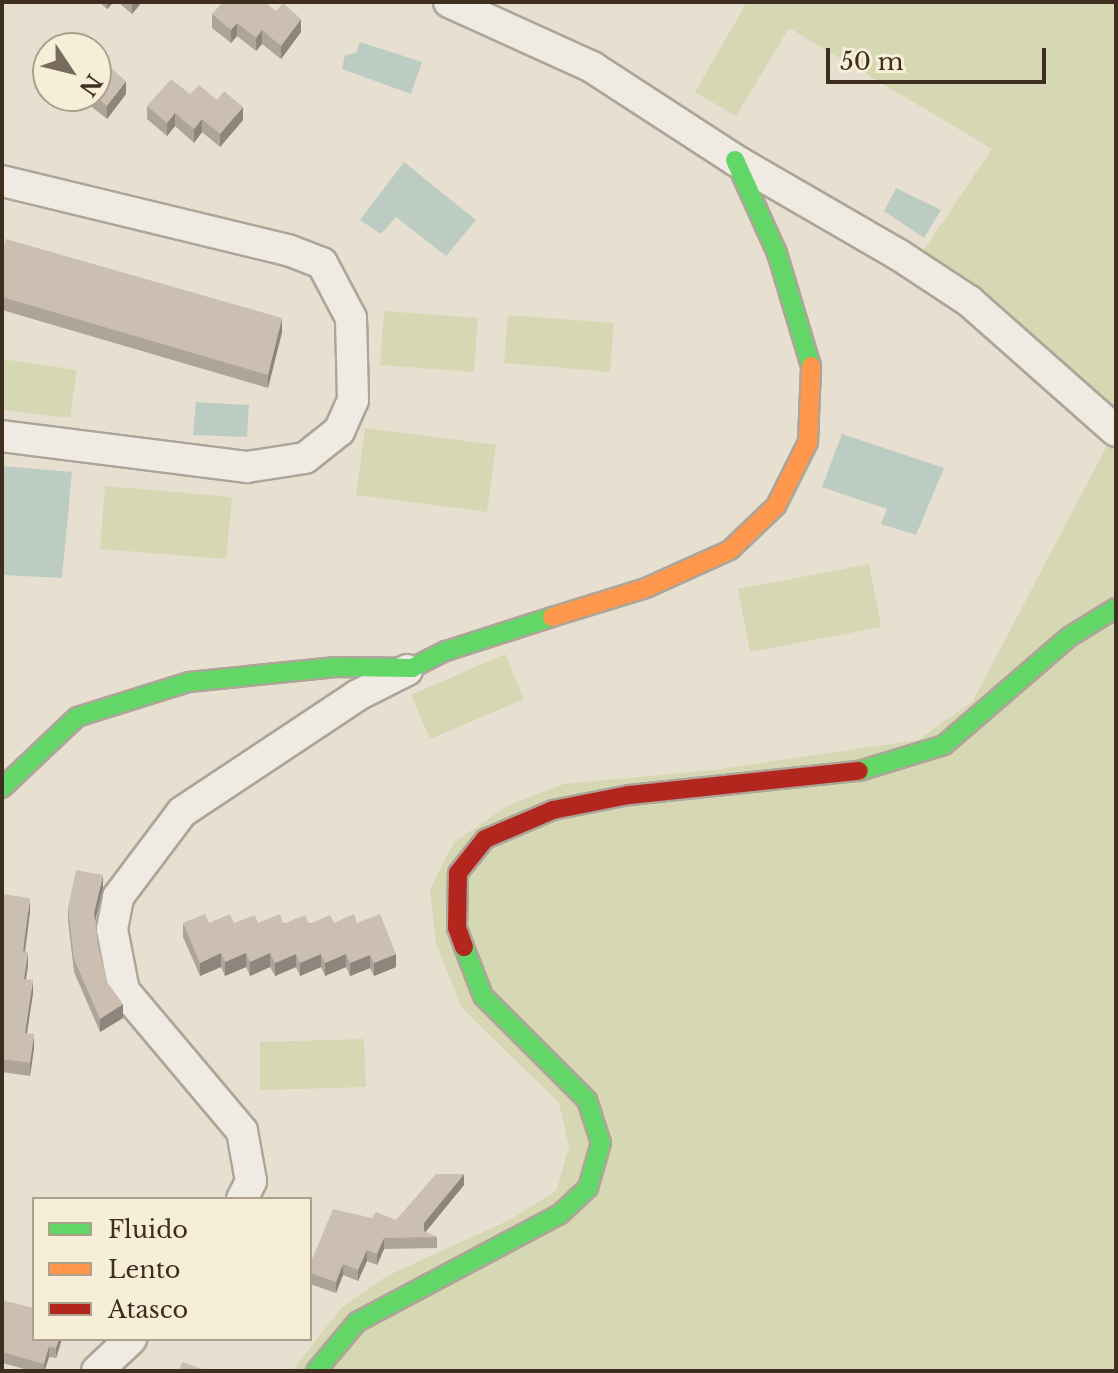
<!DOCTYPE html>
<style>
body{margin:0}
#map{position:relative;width:1118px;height:1373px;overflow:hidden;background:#e7e0d1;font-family:"Libre Baskerville",serif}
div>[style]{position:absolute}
.green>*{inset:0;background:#d6d7b3}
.water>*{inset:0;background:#bcccc2}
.roads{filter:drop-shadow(2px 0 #ada599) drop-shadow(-2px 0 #ada599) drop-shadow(0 2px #ada599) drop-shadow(0 -2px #ada599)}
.street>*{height:30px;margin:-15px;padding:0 15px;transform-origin:15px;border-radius:15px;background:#efebe3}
.fast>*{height:18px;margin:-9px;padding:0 9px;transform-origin:9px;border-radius:9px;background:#63d668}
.slow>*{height:18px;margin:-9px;padding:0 9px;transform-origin:9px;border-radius:9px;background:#ff974d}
.jam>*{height:18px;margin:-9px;padding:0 9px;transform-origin:9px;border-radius:9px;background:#b3261e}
.wall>*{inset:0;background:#afa499}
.shaded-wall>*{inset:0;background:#8e867d}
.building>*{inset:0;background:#cbbfb2}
span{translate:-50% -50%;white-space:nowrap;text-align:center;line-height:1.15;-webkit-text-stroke:7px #f7eed8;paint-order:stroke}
.frame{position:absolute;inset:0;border:4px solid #3d2e20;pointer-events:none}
.legend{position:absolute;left:32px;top:1197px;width:280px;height:144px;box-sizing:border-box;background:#f7eed8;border:2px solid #ada18e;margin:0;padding:10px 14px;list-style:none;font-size:24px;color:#3d2e20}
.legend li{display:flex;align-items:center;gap:16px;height:40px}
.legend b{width:40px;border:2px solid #ada18e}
.north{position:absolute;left:32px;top:32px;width:80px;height:80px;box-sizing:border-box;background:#f7eed8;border:2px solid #ada18e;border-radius:50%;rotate:125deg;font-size:22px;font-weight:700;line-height:32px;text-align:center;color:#3d2e20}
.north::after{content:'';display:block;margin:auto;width:28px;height:36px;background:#786c5e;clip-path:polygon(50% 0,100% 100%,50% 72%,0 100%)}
.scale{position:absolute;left:826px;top:48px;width:220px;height:36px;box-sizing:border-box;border:4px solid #3d2e20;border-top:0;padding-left:10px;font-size:24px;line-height:28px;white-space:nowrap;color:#3d2e20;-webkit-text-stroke:6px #f7eed8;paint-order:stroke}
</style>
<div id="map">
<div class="green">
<div style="clip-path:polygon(747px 2px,1116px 2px,1116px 1371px,292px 1371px,342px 1307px,387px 1276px,511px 1219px,557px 1190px,569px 1146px,559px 1103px,462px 1008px,436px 944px,430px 889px,454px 842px,509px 805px,564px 784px,713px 770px,918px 740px,973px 701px,1111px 438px,908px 273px,992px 149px,789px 28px,736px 116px,695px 92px)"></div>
<div style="clip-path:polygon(384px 311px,478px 318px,474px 372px,380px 365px)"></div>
<div style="clip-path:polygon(508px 315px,614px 323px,610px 372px,504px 363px)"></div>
<div style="clip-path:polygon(2px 359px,77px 370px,70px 418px,2px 410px)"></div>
<div style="clip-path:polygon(365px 428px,496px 445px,487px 512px,356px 495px)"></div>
<div style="clip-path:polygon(105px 486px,232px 497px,226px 559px,100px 549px)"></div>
<div style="clip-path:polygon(869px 564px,881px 627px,750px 652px,738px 589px)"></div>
<div style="clip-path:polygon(505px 654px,524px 699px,430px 739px,411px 695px)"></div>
<div style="clip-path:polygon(364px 1039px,366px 1087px,260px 1090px,260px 1042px)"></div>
</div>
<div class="water">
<div style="clip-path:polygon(360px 42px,422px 62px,411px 94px,342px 69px,345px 55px,356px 53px)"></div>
<div style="clip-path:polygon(404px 162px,476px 220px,446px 256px,396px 217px,381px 234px,360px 220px)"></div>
<div style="clip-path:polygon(896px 188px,941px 210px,924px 238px,884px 211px)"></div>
<div style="clip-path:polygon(196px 402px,249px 405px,247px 437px,193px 435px)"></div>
<div style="clip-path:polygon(842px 434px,944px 468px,916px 535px,881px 524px,887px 509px,822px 487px)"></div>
<div style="clip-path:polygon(2px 466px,72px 472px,62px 578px,2px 575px)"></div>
</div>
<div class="roads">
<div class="street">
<div style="left:449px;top:2px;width:157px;rotate:24.4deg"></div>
<div style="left:592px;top:67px;width:171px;rotate:33deg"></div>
<div style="left:735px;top:160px;width:190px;rotate:30.1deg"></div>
<div style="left:899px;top:255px;width:84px;rotate:33.3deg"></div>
<div style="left:969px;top:301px;width:196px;rotate:41.5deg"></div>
<div style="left:2px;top:181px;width:294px;rotate:13.6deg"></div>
<div style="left:288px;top:250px;width:36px;rotate:21deg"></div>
<div style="left:322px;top:263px;width:62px;rotate:62.2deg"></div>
<div style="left:351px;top:318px;width:82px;rotate:88.6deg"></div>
<div style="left:353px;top:400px;width:34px;rotate:114deg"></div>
<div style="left:339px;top:431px;width:43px;rotate:141.5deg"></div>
<div style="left:305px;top:458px;width:59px;rotate:171.2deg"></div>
<div style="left:247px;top:467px;width:247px;rotate:-172.8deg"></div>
<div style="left:242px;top:1199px;width:20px;rotate:-63deg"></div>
<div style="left:251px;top:1181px;width:51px;rotate:-100.2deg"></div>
<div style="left:242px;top:1131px;width:183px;rotate:-130.1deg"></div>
<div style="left:124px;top:991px;width:63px;rotate:-101deg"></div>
<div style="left:112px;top:929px;width:33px;rotate:-79deg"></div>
<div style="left:118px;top:897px;width:106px;rotate:-53deg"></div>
<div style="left:182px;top:812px;width:211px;rotate:-33.6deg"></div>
<div style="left:358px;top:695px;width:55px;rotate:-27deg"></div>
<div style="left:97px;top:1371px;width:47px;rotate:-43.3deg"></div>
</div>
<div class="fast">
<div style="left:735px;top:160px;width:102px;rotate:65.7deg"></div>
<div style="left:777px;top:253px;width:118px;rotate:73.3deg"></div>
<div style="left:859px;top:771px;width:89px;rotate:-17deg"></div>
<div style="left:944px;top:745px;width:165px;rotate:-40.8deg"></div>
<div style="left:1069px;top:637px;width:55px;rotate:-31.7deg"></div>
<div style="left:2px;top:788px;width:103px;rotate:-43.4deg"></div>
<div style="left:77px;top:717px;width:117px;rotate:-17.4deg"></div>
<div style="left:189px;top:682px;width:148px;rotate:-5.8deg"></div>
<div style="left:336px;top:667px;width:76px;rotate:0.8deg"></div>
<div style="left:412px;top:668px;width:38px;rotate:-27deg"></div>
<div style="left:446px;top:651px;width:111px;rotate:-17.8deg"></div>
<div style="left:316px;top:1371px;width:64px;rotate:-50.1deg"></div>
<div style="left:357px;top:1322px;width:230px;rotate:-28deg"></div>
<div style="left:560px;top:1214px;width:38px;rotate:-43deg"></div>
<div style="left:588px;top:1188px;width:47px;rotate:-73.9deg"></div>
<div style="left:601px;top:1143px;width:45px;rotate:-108deg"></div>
<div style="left:587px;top:1100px;width:147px;rotate:-135deg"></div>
<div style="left:483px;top:996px;width:53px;rotate:-111.2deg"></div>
</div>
<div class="slow">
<div style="left:552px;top:617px;width:98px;rotate:-17.1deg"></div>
<div style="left:646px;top:588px;width:92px;rotate:-24.3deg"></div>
<div style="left:730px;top:550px;width:64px;rotate:-43.7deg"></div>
<div style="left:776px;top:506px;width:72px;rotate:-63.4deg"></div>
<div style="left:808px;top:442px;width:76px;rotate:-87.7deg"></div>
</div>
<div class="jam">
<div style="left:464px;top:947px;width:20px;rotate:-110deg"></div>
<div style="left:457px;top:928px;width:55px;rotate:-89deg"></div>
<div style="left:458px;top:873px;width:43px;rotate:-51.5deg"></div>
<div style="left:485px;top:839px;width:74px;rotate:-23.1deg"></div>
<div style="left:553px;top:810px;width:77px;rotate:-11.2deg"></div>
<div style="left:629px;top:795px;width:231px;rotate:-6deg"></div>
</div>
</div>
<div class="wall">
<div style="clip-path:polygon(99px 2px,114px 2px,107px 9px)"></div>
<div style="clip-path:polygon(118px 2px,142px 2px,132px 14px)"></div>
<div style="clip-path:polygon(212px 14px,301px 32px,281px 59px,262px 44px,256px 51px,237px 36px,231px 43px,212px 28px)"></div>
<div style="clip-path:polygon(48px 63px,48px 96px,96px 96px,126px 94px,107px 119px,88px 104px,82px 111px,63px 97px,57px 104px,38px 88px,38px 74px)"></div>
<div style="clip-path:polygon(190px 94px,243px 120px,220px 147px,202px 132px,194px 143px,175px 126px,167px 136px,147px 119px,147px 106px)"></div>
<div style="clip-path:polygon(2px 251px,282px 332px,268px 388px,2px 310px)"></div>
<div style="clip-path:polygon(103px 888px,95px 921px,98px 945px,107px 982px,123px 1018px,100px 1032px,74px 972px,68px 921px,68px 907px)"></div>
<div style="clip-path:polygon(2px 894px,30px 912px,25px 952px,28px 965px,26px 979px,33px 993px,27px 1033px,34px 1048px,30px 1076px,2px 1072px)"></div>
<div style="clip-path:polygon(183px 923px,357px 923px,396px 967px,374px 976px,370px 968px,350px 976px,346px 967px,325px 976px,321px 967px,300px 976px,296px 967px,275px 976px,270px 967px,250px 976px,246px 967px,225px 976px,221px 967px,200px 976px,183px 937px)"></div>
<div style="clip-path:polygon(464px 1185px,425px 1232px,437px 1237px,437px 1248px,384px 1249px,377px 1265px,367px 1261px,358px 1281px,343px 1275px,336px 1293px,310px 1284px,310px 1264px,372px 1218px,396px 1220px)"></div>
<div style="clip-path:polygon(2px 1289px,4px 1300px,34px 1339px,62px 1339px,56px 1358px,49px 1357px,45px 1371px,32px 1371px,2px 1363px)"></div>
</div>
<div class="shaded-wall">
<div style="clip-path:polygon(107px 2px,114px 2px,107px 9px)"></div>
<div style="clip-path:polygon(132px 2px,142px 2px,132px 14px)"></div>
<div style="clip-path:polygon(301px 19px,301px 32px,281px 59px,281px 46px)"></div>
<div style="clip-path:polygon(237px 23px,237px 36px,231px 43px,231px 30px)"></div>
<div style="clip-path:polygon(262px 30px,262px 44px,256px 51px,256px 38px)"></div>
<div style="clip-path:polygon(126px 81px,126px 94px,107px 119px,107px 106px)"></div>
<div style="clip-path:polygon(57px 96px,63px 96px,57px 104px)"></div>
<div style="clip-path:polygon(84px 96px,88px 96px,88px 104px,82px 111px,82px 98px)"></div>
<div style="clip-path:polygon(243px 107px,243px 120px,220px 147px,220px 134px)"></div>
<div style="clip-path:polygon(175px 113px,175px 126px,167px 136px,167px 123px)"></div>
<div style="clip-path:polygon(202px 119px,202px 132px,194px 143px,194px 129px)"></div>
<div style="clip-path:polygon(282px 318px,282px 332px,268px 388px,268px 375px)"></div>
<div style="clip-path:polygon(103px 875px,103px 888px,94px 926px,94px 913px)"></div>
<div style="clip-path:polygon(30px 898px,30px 912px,23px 965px,23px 951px)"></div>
<div style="clip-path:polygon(28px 952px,28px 965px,24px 992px,24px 979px)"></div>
<div style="clip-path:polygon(221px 953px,221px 967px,200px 976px,200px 963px)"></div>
<div style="clip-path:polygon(246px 953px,246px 967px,225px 976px,225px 962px)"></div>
<div style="clip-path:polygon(270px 953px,270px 967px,250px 976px,250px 962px)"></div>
<div style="clip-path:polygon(296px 954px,296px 967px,275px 976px,275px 963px)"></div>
<div style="clip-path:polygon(321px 954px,321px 967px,300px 976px,300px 963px)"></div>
<div style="clip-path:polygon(346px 954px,346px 967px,325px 976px,325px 963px)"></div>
<div style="clip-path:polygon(396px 954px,396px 967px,374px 976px,374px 963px)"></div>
<div style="clip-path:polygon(370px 955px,370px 968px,350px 976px,350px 963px)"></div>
<div style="clip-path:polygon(33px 980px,33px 993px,25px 1046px,25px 1033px)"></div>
<div style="clip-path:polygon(123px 1004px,123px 1018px,100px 1032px,100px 1019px)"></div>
<div style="clip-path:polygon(34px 1034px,34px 1048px,30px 1076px,30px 1063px)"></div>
<div style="clip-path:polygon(464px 1174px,464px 1185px,424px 1234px,424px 1223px)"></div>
<div style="clip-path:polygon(384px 1238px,384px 1249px,377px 1265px,377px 1254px)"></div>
<div style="clip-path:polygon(367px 1250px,367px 1261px,358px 1281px,358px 1270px)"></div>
<div style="clip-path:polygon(343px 1264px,343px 1275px,336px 1293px,336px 1282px)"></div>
<div style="clip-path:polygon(59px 1339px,62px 1339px,56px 1358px,56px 1348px)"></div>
<div style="clip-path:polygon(49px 1346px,49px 1357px,44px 1371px,44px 1364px)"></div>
</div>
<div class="building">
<div style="clip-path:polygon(223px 2px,265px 2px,276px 11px,283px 3px,301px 19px,281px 46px,262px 30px,256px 38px,237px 23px,231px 30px,212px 14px)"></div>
<div style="clip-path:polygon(48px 63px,48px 83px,38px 74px)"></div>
<div style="clip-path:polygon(106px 64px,126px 81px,107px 106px,95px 96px,96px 72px,98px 74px)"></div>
<div style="clip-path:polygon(171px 79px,190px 94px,199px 85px,217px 100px,224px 91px,243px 107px,220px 134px,202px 119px,194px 129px,175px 113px,167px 123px,147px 106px)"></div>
<div style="clip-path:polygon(6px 239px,282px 318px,268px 375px,2px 297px,2px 251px)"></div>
<div style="clip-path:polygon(76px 870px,103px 875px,94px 913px,98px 945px,107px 982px,123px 1004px,100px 1019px,74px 959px,68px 907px)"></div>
<div style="clip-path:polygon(2px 894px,30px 898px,23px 951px,28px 952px,24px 979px,33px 980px,25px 1033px,34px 1034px,30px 1063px,2px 1059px)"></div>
<div style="clip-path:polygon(205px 914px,209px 923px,230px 914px,234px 923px,255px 915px,258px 923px,280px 914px,283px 924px,305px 915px,309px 924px,330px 915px,334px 923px,354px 914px,357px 923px,380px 914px,396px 954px,374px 963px,370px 955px,350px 963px,346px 954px,325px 963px,321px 954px,300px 963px,296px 954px,275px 963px,270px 953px,250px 962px,246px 953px,225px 962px,221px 953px,200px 963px,183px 923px)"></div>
<div style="clip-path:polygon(436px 1174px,464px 1174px,424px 1223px,424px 1231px,437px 1237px,384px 1238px,377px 1254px,367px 1250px,358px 1270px,343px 1264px,336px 1282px,310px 1273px,310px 1264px,333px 1209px,372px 1218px,376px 1212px,396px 1220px)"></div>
<div style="clip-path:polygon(2px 1300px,34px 1308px,34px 1339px,59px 1339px,56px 1348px,49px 1346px,44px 1364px,2px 1352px)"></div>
<div style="clip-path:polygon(182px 1362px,208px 1371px,179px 1371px)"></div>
</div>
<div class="frame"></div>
<ul class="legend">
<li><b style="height:10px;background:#63d668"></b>Fluido</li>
<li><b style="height:10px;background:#ff974d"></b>Lento</li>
<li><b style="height:10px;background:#b3261e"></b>Atasco</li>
</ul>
<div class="north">N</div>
<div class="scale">50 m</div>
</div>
